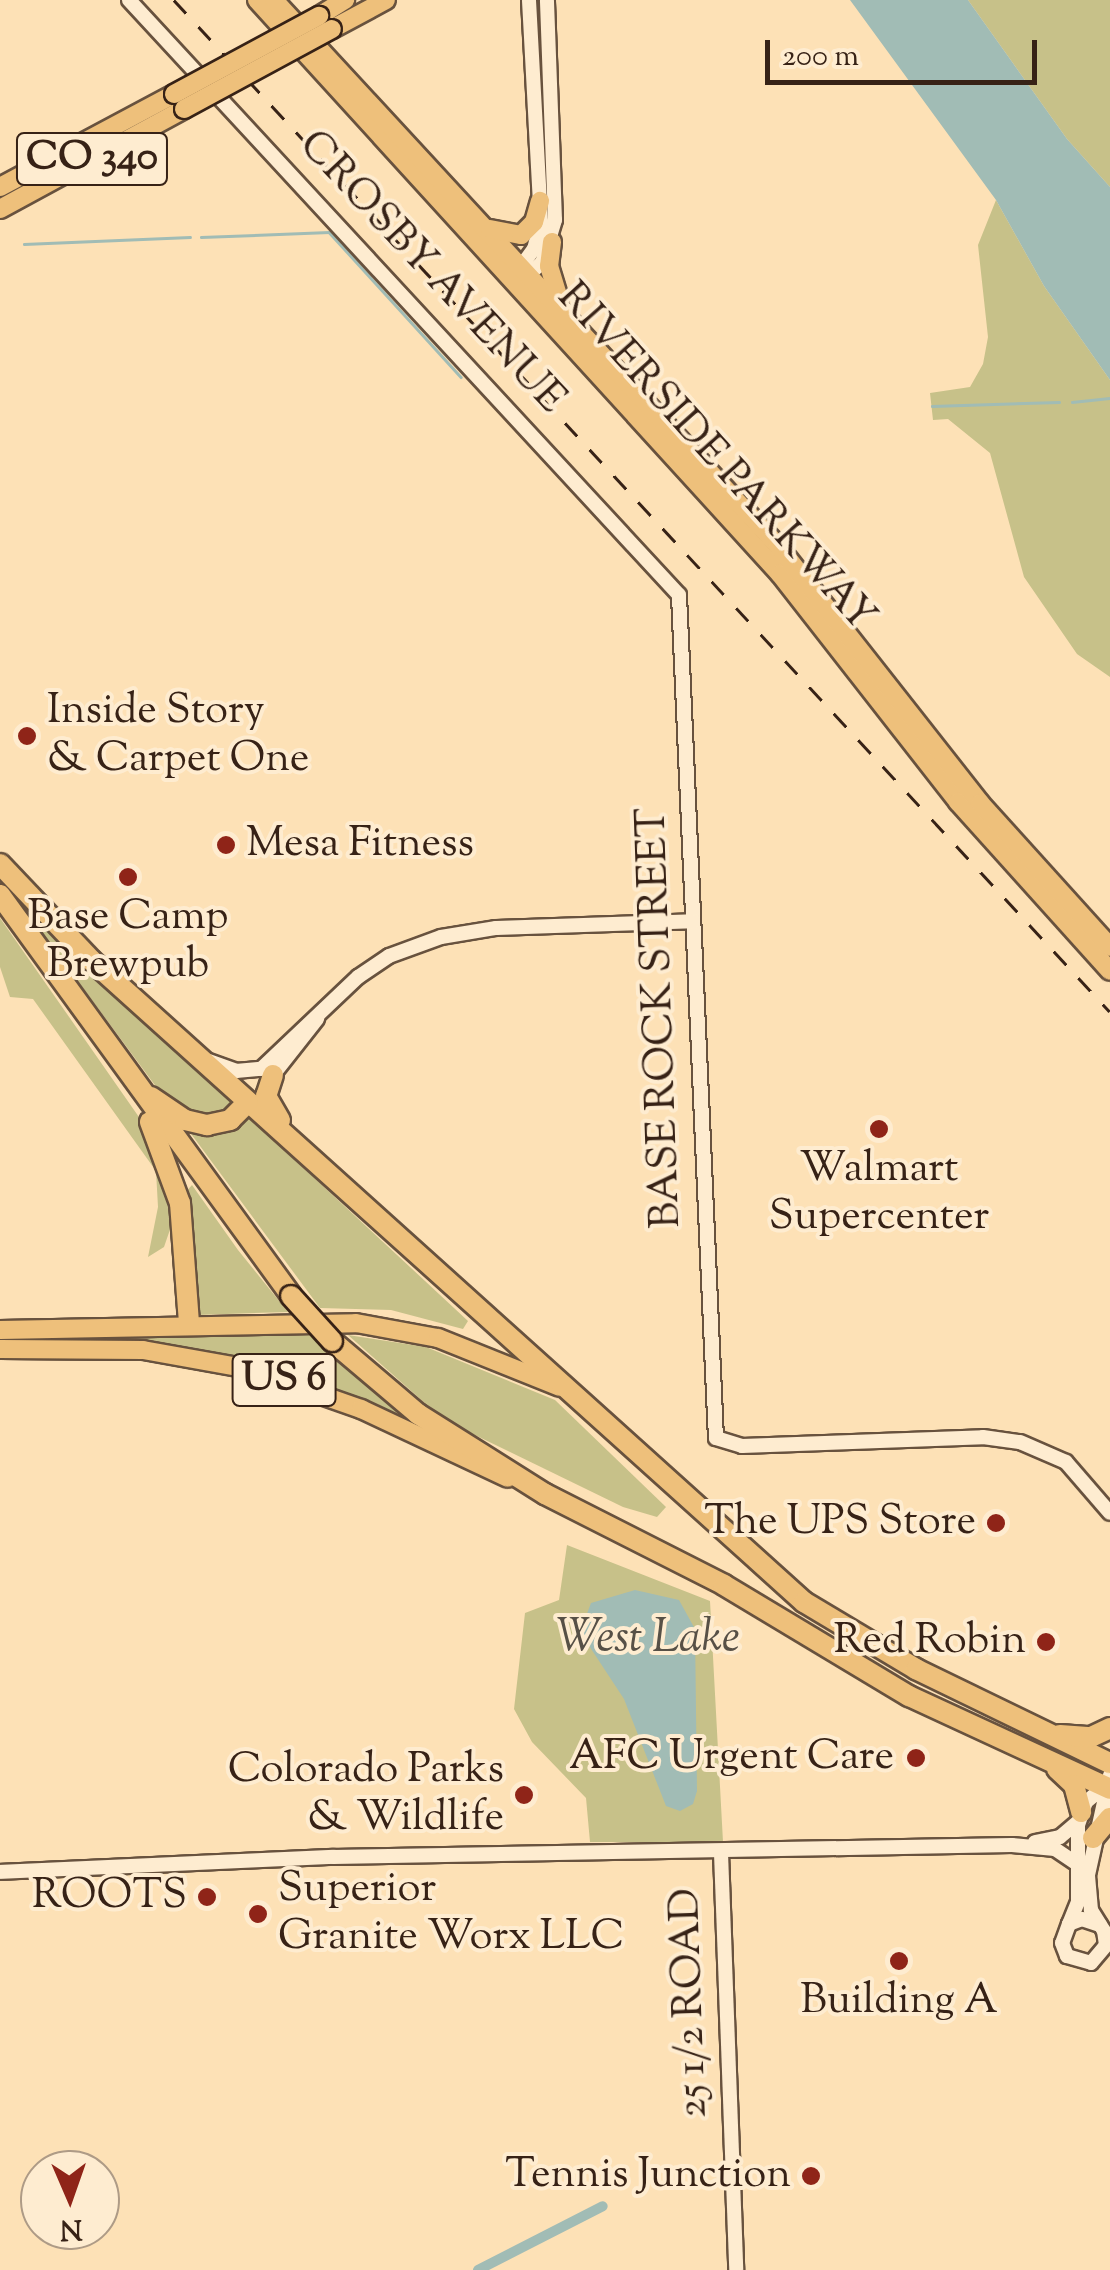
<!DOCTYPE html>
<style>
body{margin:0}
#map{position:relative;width:1110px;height:2270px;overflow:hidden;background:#fde1b6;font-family:"Sorts Mill Goudy",serif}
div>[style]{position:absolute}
.green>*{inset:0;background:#c7c189}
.water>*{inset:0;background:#a1bcb5}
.stream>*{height:2.5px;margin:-1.25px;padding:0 1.25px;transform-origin:1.25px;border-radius:1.25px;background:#a1bcb5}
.canal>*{height:10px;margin:-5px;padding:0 5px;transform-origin:5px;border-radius:5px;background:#a1bcb5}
.roads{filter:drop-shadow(2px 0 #68523e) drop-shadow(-2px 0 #68523e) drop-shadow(0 2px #68523e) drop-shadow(0 -2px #68523e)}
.minor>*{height:14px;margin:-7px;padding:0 7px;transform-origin:7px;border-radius:7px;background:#feecd0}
.major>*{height:18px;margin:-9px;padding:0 9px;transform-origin:9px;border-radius:9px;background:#eec07b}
.highway>*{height:20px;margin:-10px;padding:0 10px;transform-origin:10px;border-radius:10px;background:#eec07b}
.rail>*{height:2.5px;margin-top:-1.25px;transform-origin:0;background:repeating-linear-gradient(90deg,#372216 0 18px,transparent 0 36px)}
.bridges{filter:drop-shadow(2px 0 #372216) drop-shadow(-2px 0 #372216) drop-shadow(0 2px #372216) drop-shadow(0 -2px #372216)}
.major-bridge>*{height:18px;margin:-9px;padding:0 9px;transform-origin:9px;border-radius:9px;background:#eec07b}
.highway-bridge>*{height:20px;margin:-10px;padding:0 10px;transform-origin:10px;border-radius:10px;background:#eec07b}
.dots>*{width:28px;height:28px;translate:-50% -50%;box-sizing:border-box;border:5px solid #feecd0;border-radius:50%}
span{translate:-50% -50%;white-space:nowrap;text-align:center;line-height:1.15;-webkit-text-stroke:8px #feecd0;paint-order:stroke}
.shield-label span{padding:2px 8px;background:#feecd0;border:2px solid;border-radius:8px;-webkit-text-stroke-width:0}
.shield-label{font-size:40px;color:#372216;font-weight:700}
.street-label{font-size:42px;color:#372216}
.poi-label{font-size:42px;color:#372216}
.left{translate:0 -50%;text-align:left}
.right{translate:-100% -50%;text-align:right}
.water-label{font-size:45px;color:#575046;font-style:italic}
.north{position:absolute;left:20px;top:2150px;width:100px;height:100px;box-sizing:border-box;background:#feecd0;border:2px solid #ae9b86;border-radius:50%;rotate:178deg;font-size:28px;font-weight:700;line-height:40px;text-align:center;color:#372216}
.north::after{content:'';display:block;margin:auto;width:35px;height:45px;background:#8f2418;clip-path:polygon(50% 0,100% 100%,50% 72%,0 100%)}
.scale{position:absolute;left:765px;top:40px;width:272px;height:45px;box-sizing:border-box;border:5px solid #372216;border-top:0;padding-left:12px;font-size:30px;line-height:35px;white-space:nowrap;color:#372216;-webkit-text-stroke:8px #feecd0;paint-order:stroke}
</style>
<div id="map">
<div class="green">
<div style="clip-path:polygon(968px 0,1110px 0,1110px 187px,1067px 139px)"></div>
<div style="clip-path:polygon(996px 200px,1044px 286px,1110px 380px,1110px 677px,1077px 654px,1024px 577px,990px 453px,948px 419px,933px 420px,930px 393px,970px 387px,983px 364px,988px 337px,978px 245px)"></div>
<div style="clip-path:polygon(23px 907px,468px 1321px,463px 1329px,391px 1310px,320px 1308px)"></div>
<div style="clip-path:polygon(0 918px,148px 1130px,175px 1215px,164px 1247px,148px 1257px,158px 1207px,156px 1171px,33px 999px,10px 997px,0 967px)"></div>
<div style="clip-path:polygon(192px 1185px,238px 1250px,288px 1312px,197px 1315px,184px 1194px)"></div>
<div style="clip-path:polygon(307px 1329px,420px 1431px,149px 1345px,48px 1340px)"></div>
<div style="clip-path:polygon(348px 1335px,426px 1347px,555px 1400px,666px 1507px,657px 1517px,623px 1507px,444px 1420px)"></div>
<div style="clip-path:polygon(567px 1545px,710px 1601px,723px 1842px,590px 1842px,586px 1798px,532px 1742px,514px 1709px,525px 1613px,559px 1600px)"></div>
</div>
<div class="water">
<div style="clip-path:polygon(850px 0,968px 0,1067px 139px,1110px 187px,1110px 380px,1044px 286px,996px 200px)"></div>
<div style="clip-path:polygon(635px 1590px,679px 1600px,695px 1629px,697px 1791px,693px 1804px,680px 1811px,666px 1806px,624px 1699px,580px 1632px,591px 1603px)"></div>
</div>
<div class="stream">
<div style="left:201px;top:237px;width:128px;rotate:-2.2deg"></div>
<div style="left:329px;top:232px;width:196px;rotate:47.7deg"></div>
<div style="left:24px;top:244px;width:166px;rotate:-2.4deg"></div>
<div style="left:1072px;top:402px;width:38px;rotate:-6deg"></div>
<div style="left:932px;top:406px;width:127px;rotate:-1.8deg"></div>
</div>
<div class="canal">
<div style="left:478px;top:2270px;width:140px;rotate:-27.1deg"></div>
</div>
<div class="roads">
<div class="minor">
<div style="left:129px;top:0;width:810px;rotate:47.25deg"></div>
<div style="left:679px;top:595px;width:844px;rotate:87.49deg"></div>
<div style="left:716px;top:1438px;width:27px;rotate:17deg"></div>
<div style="left:742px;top:1446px;width:241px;rotate:-2.1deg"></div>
<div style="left:983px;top:1437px;width:37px;rotate:8deg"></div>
<div style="left:1020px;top:1442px;width:50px;rotate:23.5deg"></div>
<div style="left:1066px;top:1462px;width:67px;rotate:49.2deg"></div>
<div style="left:517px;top:272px;width:29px;rotate:-54deg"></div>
<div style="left:534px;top:249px;width:28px;rotate:-75deg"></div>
<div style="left:541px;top:222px;width:222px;rotate:-93.1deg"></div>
<div style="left:521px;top:281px;width:28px;rotate:-41deg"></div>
<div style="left:542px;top:263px;width:45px;rotate:-73.2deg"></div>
<div style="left:555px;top:220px;width:220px;rotate:-92.1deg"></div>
<div style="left:209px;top:1061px;width:29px;rotate:20deg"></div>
<div style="left:236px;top:1071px;width:25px;rotate:-5deg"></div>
<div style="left:261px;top:1069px;width:134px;rotate:-43.5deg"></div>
<div style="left:358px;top:977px;width:37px;rotate:-34deg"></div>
<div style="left:389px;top:956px;width:55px;rotate:-20.1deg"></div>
<div style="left:441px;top:937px;width:56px;rotate:-9.3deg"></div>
<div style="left:496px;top:928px;width:197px;rotate:-2deg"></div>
<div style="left:269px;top:1080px;width:78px;rotate:-51.8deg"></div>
<div style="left:1035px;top:1842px;width:25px;rotate:-11deg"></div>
<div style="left:1060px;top:1837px;width:23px;rotate:-40deg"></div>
<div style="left:721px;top:1853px;width:417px;rotate:87.9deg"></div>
<div style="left:0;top:1872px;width:333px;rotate:-2.6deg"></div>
<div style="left:333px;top:1857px;width:679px;rotate:-1.01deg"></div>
<div style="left:1012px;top:1845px;width:43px;rotate:5.3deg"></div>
<div style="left:1055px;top:1849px;width:25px;rotate:34deg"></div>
<div style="left:1069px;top:1924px;width:24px;rotate:-68deg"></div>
<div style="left:1078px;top:1902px;width:77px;rotate:-90deg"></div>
<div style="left:1078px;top:1825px;width:24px;rotate:-71deg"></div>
<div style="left:1086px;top:1802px;width:25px;rotate:-40deg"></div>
<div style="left:1100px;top:1925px;width:19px;rotate:-162deg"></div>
<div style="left:1082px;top:1919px;width:14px;rotate:159deg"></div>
<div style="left:1069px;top:1924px;width:20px;rotate:110deg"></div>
<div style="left:1062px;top:1943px;width:14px;rotate:69deg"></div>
<div style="left:1067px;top:1956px;width:25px;rotate:16deg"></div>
<div style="left:1091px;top:1963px;width:23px;rotate:-50deg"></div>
<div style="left:1106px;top:1945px;width:14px;rotate:-98deg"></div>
<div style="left:1104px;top:1931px;width:25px;rotate:-122deg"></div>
<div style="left:1091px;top:1910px;width:35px;rotate:-95deg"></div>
<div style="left:1088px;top:1875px;width:102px;rotate:-77.6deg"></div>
</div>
<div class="major">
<div style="left:257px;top:0;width:777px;rotate:47.66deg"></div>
<div style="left:780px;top:574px;width:289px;rotate:52deg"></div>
<div style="left:958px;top:802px;width:227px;rotate:48deg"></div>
<div style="left:274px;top:0;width:743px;rotate:47.29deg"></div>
<div style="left:778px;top:546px;width:327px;rotate:51.8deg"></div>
<div style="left:980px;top:803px;width:194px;rotate:47.9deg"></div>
<div style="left:319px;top:16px;width:31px;rotate:-32deg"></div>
<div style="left:332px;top:29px;width:61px;rotate:-28.2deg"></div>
<div style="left:0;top:187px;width:197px;rotate:-28.1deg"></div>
<div style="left:0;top:209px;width:209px;rotate:-28.5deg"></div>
<div style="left:490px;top:229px;width:32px;rotate:11deg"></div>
<div style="left:521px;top:235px;width:18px;rotate:-45deg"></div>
<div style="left:534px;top:222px;width:22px;rotate:-74deg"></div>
<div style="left:552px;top:242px;width:24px;rotate:97deg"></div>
<div style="left:549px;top:266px;width:34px;rotate:73deg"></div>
<div style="left:0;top:1330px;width:356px;rotate:-1.1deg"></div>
<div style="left:356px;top:1323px;width:83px;rotate:10.4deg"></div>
<div style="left:438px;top:1338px;width:131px;rotate:21.9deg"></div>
<div style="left:0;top:1349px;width:143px;rotate:0.4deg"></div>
<div style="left:143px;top:1350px;width:103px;rotate:10.1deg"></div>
<div style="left:244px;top:1368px;width:124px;rotate:19.3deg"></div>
<div style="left:361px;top:1409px;width:162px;rotate:25.1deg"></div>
</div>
<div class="highway">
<div style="left:0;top:864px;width:132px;rotate:46.5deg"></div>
<div style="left:91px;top:960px;width:959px;rotate:42deg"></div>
<div style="left:804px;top:1602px;width:131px;rotate:30.9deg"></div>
<div style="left:916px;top:1669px;width:216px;rotate:25.9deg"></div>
<div style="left:0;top:895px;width:495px;rotate:54deg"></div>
<div style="left:273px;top:1075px;width:22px;rotate:108deg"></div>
<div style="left:266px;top:1096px;width:28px;rotate:60deg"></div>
<div style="left:151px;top:1097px;width:41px;rotate:34.1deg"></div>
<div style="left:185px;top:1120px;width:23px;rotate:13deg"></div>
<div style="left:207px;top:1125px;width:24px;rotate:-12deg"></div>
<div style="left:230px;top:1120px;width:25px;rotate:-45deg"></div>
<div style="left:150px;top:1122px;width:86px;rotate:69.7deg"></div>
<div style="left:180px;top:1203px;width:121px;rotate:85.7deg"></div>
<div style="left:332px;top:1341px;width:113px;rotate:40.3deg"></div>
<div style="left:418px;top:1414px;width:150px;rotate:32.2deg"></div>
<div style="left:545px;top:1494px;width:201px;rotate:26.9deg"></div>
<div style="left:724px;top:1585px;width:216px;rotate:31deg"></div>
<div style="left:909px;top:1696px;width:221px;rotate:24.8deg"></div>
<div style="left:1060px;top:1735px;width:31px;rotate:4deg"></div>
<div style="left:1091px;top:1737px;width:21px;rotate:-25deg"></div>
<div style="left:1057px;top:1769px;width:23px;rotate:43deg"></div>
<div style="left:1074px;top:1785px;width:28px;rotate:75deg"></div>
<div style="left:1093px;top:1838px;width:26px;rotate:-50deg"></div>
</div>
</div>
<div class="rail">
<div style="left:174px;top:0;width:1378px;rotate:47.23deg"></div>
</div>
<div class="bridges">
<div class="major-bridge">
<div style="left:174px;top:94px;width:165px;rotate:-28.3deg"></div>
<div style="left:184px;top:109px;width:168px;rotate:-28.4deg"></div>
</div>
<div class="highway-bridge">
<div style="left:291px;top:1296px;width:61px;rotate:47.7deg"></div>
</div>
</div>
<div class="dots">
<div style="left:27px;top:736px;background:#8f2418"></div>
<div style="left:226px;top:845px;background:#8f2418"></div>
<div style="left:128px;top:877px;background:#8f2418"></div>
<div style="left:879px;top:1129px;background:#8f2418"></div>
<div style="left:996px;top:1523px;background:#8f2418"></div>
<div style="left:1046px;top:1642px;background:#8f2418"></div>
<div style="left:916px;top:1758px;background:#8f2418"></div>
<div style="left:524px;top:1795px;background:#8f2418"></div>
<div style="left:207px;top:1897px;background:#8f2418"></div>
<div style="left:258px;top:1914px;background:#8f2418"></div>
<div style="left:899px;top:1961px;background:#8f2418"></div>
<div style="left:811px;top:2176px;background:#8f2418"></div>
</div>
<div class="shield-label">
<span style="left:92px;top:159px">CO 340</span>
<span style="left:284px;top:1380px">US 6</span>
</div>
<div class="street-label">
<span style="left:431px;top:273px;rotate:47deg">CROSBY AVENUE</span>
<span style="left:715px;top:458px;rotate:48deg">RIVERSIDE PARKWAY</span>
<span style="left:661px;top:1018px;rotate:-92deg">BASE ROCK STREET</span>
<span style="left:691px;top:2003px;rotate:-92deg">25 1/2 ROAD</span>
</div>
<div class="poi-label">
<span class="left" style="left:47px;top:736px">Inside Story<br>&amp; Carpet One</span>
<span class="left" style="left:246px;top:845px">Mesa Fitness</span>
<span style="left:128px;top:942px">Base Camp<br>Brewpub</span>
<span style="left:879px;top:1194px">Walmart<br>Supercenter</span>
<span class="right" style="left:976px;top:1523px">The UPS Store</span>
<span class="right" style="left:1026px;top:1642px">Red Robin</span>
<span class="right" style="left:894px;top:1758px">AFC Urgent Care</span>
<span class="right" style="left:504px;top:1795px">Colorado Parks<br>&amp; Wildlife</span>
<span class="left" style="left:278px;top:1914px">Superior<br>Granite Worx LLC</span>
<span class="right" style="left:187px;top:1897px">ROOTS</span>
<span style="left:899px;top:2002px">Building A</span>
<span class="right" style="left:791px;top:2176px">Tennis Junction</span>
</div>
<div class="water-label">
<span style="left:648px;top:1640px">West Lake</span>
</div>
<div class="north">N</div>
<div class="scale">200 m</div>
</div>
